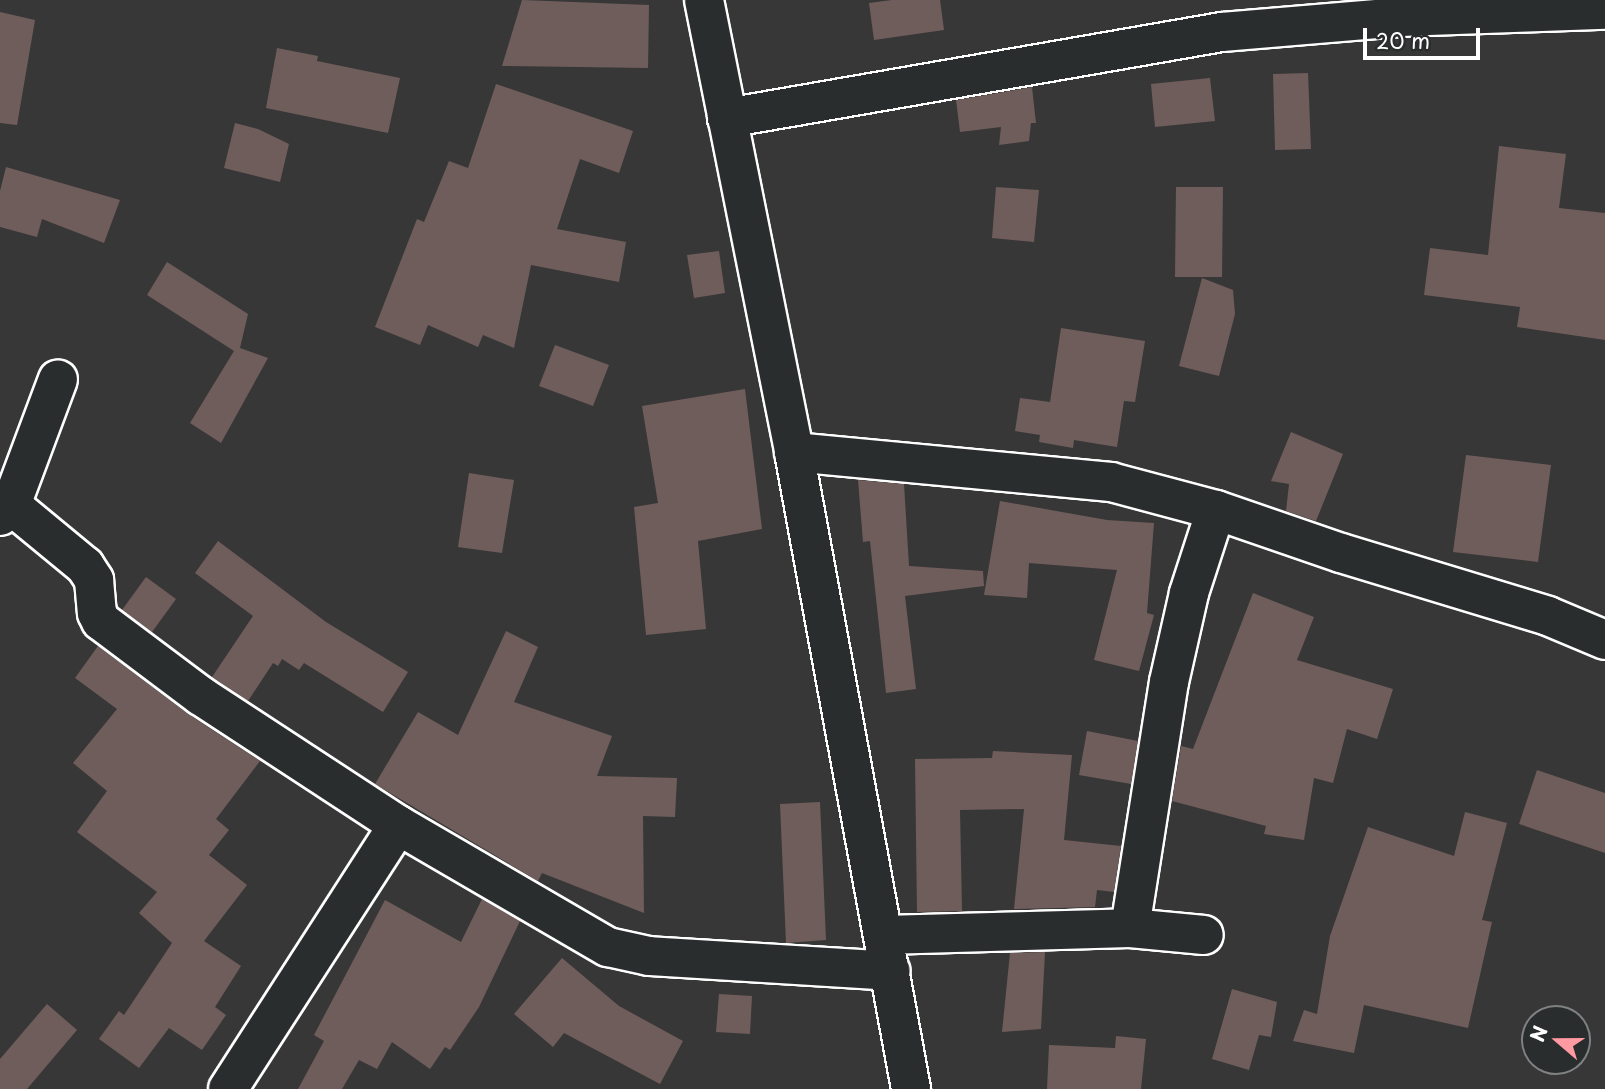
<!DOCTYPE html>
<style>
body{margin:0}
#map{position:relative;width:1605px;height:1089px;overflow:hidden;background:#383737;font-family:"Playpen Sans",sans-serif}
div>[style]{position:absolute}
.building>*{inset:0;background:#6f5d5c}
.roads{filter:drop-shadow(2px 0 #fff) drop-shadow(-2px 0 #fff) drop-shadow(0 2px #fff) drop-shadow(0 -2px #fff)}
.minor>*{height:38px;margin:-19px;padding:0 19px;transform-origin:19px;border-radius:19px;background:#2a2d2e}
span{translate:-50% -50%;white-space:nowrap;text-align:center;line-height:1.15;-webkit-text-stroke:5px #2a2d2e;paint-order:stroke}
.north{position:absolute;left:1521px;top:1005px;width:70px;height:70px;box-sizing:border-box;background:#2a2d2e;border:2px solid #7f8182;border-radius:50%;rotate:290deg;font-size:19px;font-weight:700;line-height:28px;text-align:center;color:#fff}
.north::after{content:'';display:block;margin:auto;width:24px;height:32px;background:#ff9aa2;clip-path:polygon(50% 0,100% 100%,50% 72%,0 100%)}
.scale{position:absolute;left:1363px;top:28px;width:117px;height:32px;box-sizing:border-box;border:4px solid #fff;border-top:0;padding-left:9px;font-size:21px;line-height:24px;white-space:nowrap;color:#fff;-webkit-text-stroke:5px #2a2d2e;paint-order:stroke}
</style>
<div id="map">
<div class="building">
<div style="clip-path:polygon(522px 0,649px 5px,648px 68px,502px 66px)"></div>
<div style="clip-path:polygon(892px 0,940px 0,944px 30px,874px 40px,869px 3px)"></div>
<div style="clip-path:polygon(0 12px,35px 20px,17px 125px,0 123px)"></div>
<div style="clip-path:polygon(277px 48px,318px 56px,317px 61px,400px 78px,388px 133px,266px 108px)"></div>
<div style="clip-path:polygon(1308px 73px,1311px 149px,1275px 150px,1273px 74px)"></div>
<div style="clip-path:polygon(1210px 78px,1215px 121px,1155px 127px,1151px 84px)"></div>
<div style="clip-path:polygon(496px 84px,633px 131px,619px 173px,580px 159px,557px 229px,626px 242px,619px 282px,531px 265px,514px 348px,483px 335px,478px 347px,428px 325px,420px 345px,375px 327px,417px 219px,424px 222px,449px 161px,468px 168px)"></div>
<div style="clip-path:polygon(1032px 87px,1036px 123px,1031px 123px,1029px 141px,999px 145px,1001px 127px,960px 132px,956px 100px)"></div>
<div style="clip-path:polygon(235px 123px,258px 129px,289px 144px,280px 182px,224px 168px)"></div>
<div style="clip-path:polygon(1499px 146px,1566px 154px,1559px 208px,1605px 213px,1605px 340px,1517px 327px,1520px 307px,1424px 295px,1430px 248px,1488px 255px)"></div>
<div style="clip-path:polygon(6px 167px,120px 200px,104px 243px,42px 219px,37px 237px,0 227px,0 191px)"></div>
<div style="clip-path:polygon(996px 187px,1039px 190px,1034px 242px,992px 238px)"></div>
<div style="clip-path:polygon(1176px 187px,1223px 187px,1222px 277px,1175px 277px)"></div>
<div style="clip-path:polygon(719px 251px,725px 293px,694px 298px,687px 255px)"></div>
<div style="clip-path:polygon(167px 262px,248px 314px,240px 348px,268px 358px,221px 443px,190px 423px,234px 351px,147px 295px)"></div>
<div style="clip-path:polygon(1202px 278px,1233px 290px,1235px 314px,1219px 376px,1179px 366px)"></div>
<div style="clip-path:polygon(1061px 328px,1145px 341px,1135px 402px,1124px 401px,1117px 447px,1074px 440px,1073px 448px,1039px 442px,1040px 435px,1015px 431px,1020px 398px,1050px 402px)"></div>
<div style="clip-path:polygon(555px 345px,609px 365px,593px 406px,539px 386px)"></div>
<div style="clip-path:polygon(745px 389px,762px 529px,698px 541px,706px 629px,646px 635px,634px 507px,658px 503px,642px 406px)"></div>
<div style="clip-path:polygon(1291px 432px,1343px 454px,1316px 521px,1286px 511px,1289px 484px,1271px 481px)"></div>
<div style="clip-path:polygon(1466px 455px,1551px 465px,1538px 562px,1453px 552px)"></div>
<div style="clip-path:polygon(469px 473px,514px 480px,502px 553px,458px 547px)"></div>
<div style="clip-path:polygon(858px 480px,904px 484px,909px 566px,983px 571px,984px 586px,905px 596px,916px 689px,886px 693px,870px 541px,863px 542px)"></div>
<div style="clip-path:polygon(1000px 501px,1107px 520px,1154px 523px,1147px 613px,1154px 615px,1139px 671px,1094px 660px,1117px 570px,1029px 563px,1027px 598px,984px 595px)"></div>
<div style="clip-path:polygon(218px 541px,326px 622px,408px 672px,383px 712px,304px 663px,299px 670px,282px 659px,278px 666px,273px 663px,248px 701px,212px 677px,253px 616px,195px 573px)"></div>
<div style="clip-path:polygon(146px 577px,176px 599px,152px 632px,122px 610px)"></div>
<div style="clip-path:polygon(1253px 593px,1314px 617px,1297px 660px,1393px 689px,1377px 739px,1347px 729px,1333px 783px,1314px 778px,1304px 840px,1264px 834px,1266px 826px,1172px 801px,1181px 746px,1193px 749px)"></div>
<div style="clip-path:polygon(506px 631px,538px 647px,514px 702px,612px 736px,597px 776px,677px 778px,675px 817px,643px 816px,644px 913px,542px 873px,538px 881px,375px 784px,418px 712px,458px 735px)"></div>
<div style="clip-path:polygon(98px 646px,188px 714px,260px 761px,216px 819px,229px 830px,209px 855px,247px 885px,204px 941px,241px 966px,215px 1007px,226px 1015px,202px 1050px,169px 1028px,139px 1068px,99px 1039px,119px 1011px,124px 1015px,172px 943px,139px 913px,157px 892px,77px 832px,107px 791px,73px 763px,117px 709px,75px 678px)"></div>
<div style="clip-path:polygon(1087px 731px,1138px 741px,1131px 784px,1079px 775px)"></div>
<div style="clip-path:polygon(993px 751px,1072px 755px,1064px 840px,1121px 846px,1114px 892px,1097px 890px,1095px 907px,1014px 909px,1024px 809px,960px 810px,962px 911px,917px 912px,915px 759px,992px 758px)"></div>
<div style="clip-path:polygon(1537px 770px,1605px 793px,1605px 853px,1519px 824px)"></div>
<div style="clip-path:polygon(820px 802px,826px 940px,786px 943px,780px 804px)"></div>
<div style="clip-path:polygon(1465px 812px,1507px 823px,1482px 920px,1492px 922px,1468px 1028px,1364px 1005px,1354px 1053px,1293px 1041px,1304px 1010px,1317px 1014px,1330px 936px,1368px 827px,1454px 856px)"></div>
<div style="clip-path:polygon(482px 899px,520px 921px,479px 1007px,450px 1050px,445px 1047px,430px 1069px,392px 1042px,377px 1069px,359px 1060px,342px 1089px,298px 1089px,324px 1041px,314px 1035px,385px 900px,461px 942px)"></div>
<div style="clip-path:polygon(1045px 952px,1041px 1029px,1002px 1032px,1010px 953px)"></div>
<div style="clip-path:polygon(562px 958px,619px 1006px,683px 1041px,660px 1084px,564px 1033px,553px 1047px,514px 1014px)"></div>
<div style="clip-path:polygon(1232px 989px,1277px 1002px,1271px 1037px,1259px 1035px,1249px 1070px,1212px 1059px)"></div>
<div style="clip-path:polygon(719px 994px,752px 996px,750px 1034px,716px 1032px)"></div>
<div style="clip-path:polygon(47px 1004px,77px 1030px,27px 1089px,0 1089px,0 1059px)"></div>
<div style="clip-path:polygon(1116px 1036px,1146px 1039px,1141px 1089px,1047px 1089px,1049px 1045px,1115px 1048px)"></div>
</div>
<div class="roads">
<div class="minor">
<div style="left:704px;top:0;width:461px;rotate:78.7deg"></div>
<div style="left:794px;top:452px;width:648px;rotate:79.59deg"></div>
<div style="left:727px;top:118px;width:502px;rotate:-9.86deg"></div>
<div style="left:1222px;top:32px;width:179px;rotate:-4.8deg"></div>
<div style="left:1400px;top:17px;width:205px;rotate:-2deg"></div>
<div style="left:794px;top:452px;width:318px;rotate:5.4deg"></div>
<div style="left:1111px;top:482px;width:109px;rotate:14.9deg"></div>
<div style="left:1216px;top:510px;width:132px;rotate:19deg"></div>
<div style="left:1341px;top:553px;width:216px;rotate:16.9deg"></div>
<div style="left:1548px;top:616px;width:62px;rotate:22.8deg"></div>
<div style="left:11px;top:505px;width:96px;rotate:39.5deg"></div>
<div style="left:85px;top:566px;width:17px;rotate:57deg"></div>
<div style="left:94px;top:580px;width:33px;rotate:85deg"></div>
<div style="left:97px;top:613px;width:9px;rotate:63deg"></div>
<div style="left:101px;top:621px;width:125px;rotate:36.9deg"></div>
<div style="left:201px;top:696px;width:235px;rotate:33.2deg"></div>
<div style="left:398px;top:825px;width:243px;rotate:30.2deg"></div>
<div style="left:608px;top:947px;width:42px;rotate:12.4deg"></div>
<div style="left:649px;top:956px;width:242px;rotate:3.5deg"></div>
<div style="left:0;top:516px;width:16px;rotate:-45deg"></div>
<div style="left:11px;top:505px;width:134px;rotate:-69.5deg"></div>
<div style="left:1130px;top:928px;width:249px;rotate:-81deg"></div>
<div style="left:1169px;top:682px;width:91px;rotate:-77.3deg"></div>
<div style="left:1189px;top:593px;width:87px;rotate:-72deg"></div>
<div style="left:884px;top:935px;width:246px;rotate:-1.6deg"></div>
<div style="left:1130px;top:928px;width:74px;rotate:5.4deg"></div>
<div style="left:228px;top:1089px;width:314px;rotate:-57.2deg"></div>
</div>
</div>
<div class="north">N</div>
<div class="scale">20 m</div>
</div>
